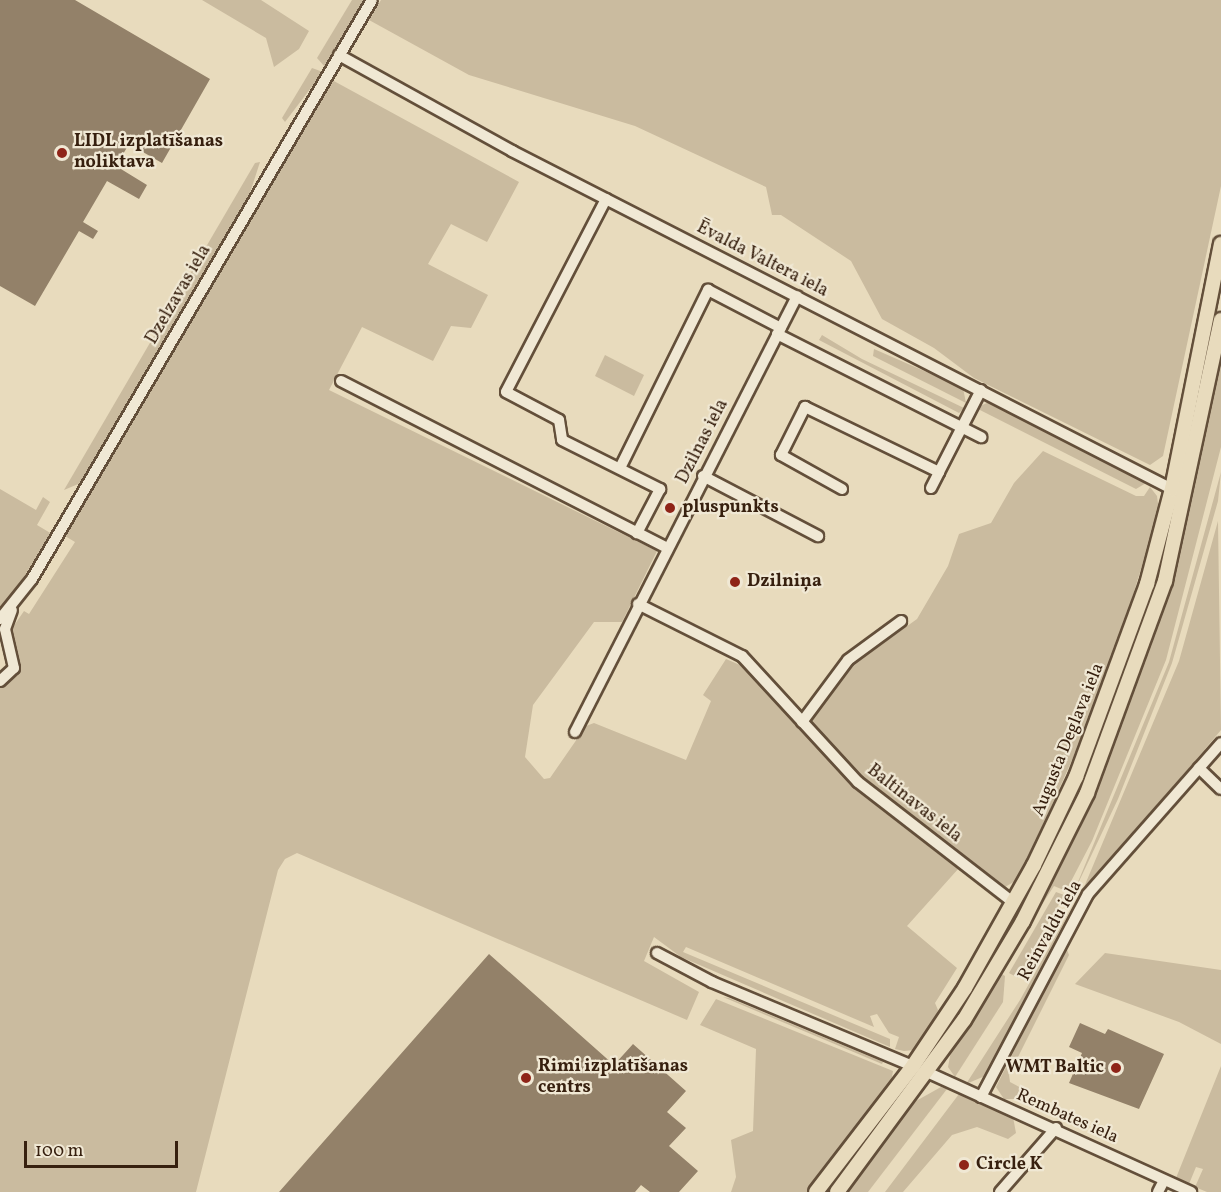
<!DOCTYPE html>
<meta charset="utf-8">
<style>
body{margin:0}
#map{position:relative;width:1221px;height:1192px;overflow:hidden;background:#e8dbbd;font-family:Vollkorn,serif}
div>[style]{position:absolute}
.green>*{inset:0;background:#cabb9f}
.building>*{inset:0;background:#938169}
.roads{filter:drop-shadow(2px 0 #634f3a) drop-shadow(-2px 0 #634f3a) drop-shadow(0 2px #634f3a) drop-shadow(0 -2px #634f3a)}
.minor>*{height:10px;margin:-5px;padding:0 5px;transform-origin:5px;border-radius:5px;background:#f0e8d4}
.major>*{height:14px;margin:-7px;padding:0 7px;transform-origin:7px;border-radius:7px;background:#e8dbbd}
.dots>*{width:16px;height:16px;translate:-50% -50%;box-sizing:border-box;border:3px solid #f0e8d4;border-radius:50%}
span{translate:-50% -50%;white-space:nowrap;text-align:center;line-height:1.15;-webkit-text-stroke:4.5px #f0e8d4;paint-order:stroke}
.poi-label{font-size:18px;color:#37200f;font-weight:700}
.left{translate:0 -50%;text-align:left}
.right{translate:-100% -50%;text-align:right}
.street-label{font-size:18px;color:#37200f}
.scale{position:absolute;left:24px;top:1141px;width:154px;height:27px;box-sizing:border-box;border:3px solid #37200f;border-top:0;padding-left:8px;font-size:18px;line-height:21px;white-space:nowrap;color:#37200f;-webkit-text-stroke:4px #f0e8d4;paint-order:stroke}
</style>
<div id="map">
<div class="green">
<div style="clip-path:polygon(202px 0,261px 0,309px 31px,299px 49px,274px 67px,266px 38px)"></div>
<div style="clip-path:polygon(352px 0,365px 0,325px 67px,317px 58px)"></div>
<div style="clip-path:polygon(381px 0,1221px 0,1221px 186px,1163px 456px,1150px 465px,974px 378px,934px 348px,882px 319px,851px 261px,781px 215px,772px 215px,766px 187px,635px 126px,469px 75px,369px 20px)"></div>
<div style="clip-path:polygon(312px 68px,323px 72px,285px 122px,282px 118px)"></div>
<div style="clip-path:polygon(332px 80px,519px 182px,487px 242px,451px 224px,428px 264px,488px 295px,471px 328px,451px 326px,433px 361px,362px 327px,329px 390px,657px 551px,622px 622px,594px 622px,533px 705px,525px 757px,544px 779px,550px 778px,586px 726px,594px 723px,686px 760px,711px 701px,703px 695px,726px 659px,740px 665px,842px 773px,959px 868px,907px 926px,957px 968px,935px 1003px,938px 1010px,932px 1029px,914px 1050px,904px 1051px,895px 1049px,899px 1037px,889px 1033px,877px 1014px,870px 1016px,874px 1027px,686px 947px,683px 952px,890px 1039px,890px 1047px,681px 957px,654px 937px,644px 961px,699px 992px,687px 1020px,297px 853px,285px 859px,278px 870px,196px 1192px,0 1192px,0 685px,17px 666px,11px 630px,24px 611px,29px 614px,75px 542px,65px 536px)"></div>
<div style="clip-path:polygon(260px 162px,248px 199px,83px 482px,64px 490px,255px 163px)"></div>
<div style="clip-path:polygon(1221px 278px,1183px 490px,1135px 658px,1064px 825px,997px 953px,993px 951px,1061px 823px,1131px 657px,1180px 489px)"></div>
<div style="clip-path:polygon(822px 335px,862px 359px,964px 408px,959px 413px,819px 340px)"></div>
<div style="clip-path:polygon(874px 349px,963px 388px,966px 403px,873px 356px)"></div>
<div style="clip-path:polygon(605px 355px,644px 375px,634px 396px,595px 376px)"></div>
<div style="clip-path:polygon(1221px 358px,1221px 447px,1166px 660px,1092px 841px,1066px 891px,1054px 886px,1041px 906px,1150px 649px,1178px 553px)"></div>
<div style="clip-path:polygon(989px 402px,1146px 483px,1136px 489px,976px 408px)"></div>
<div style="clip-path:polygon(1043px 451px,1136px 496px,1144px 496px,1150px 487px,1157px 496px,1159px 511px,1104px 688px,1019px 879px,1005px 887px,858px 777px,813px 727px,812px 714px,842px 673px,917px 619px,948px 566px,959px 534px,991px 523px,1014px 483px)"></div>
<div style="clip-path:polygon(1221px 472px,1218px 501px,1172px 663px,1118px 799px,1073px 894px,1169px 662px)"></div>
<div style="clip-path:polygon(0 489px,36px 510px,43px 497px,50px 502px,37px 525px,52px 534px,0 613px)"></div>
<div style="clip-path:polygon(1218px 521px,1221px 730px,1079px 899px,1179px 661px)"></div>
<div style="clip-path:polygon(1056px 892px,1064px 895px,1018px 978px,1009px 973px)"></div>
<div style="clip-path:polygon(1075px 901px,985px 1076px,966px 1084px,1020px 1000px)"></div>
<div style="clip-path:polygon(1066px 947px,1069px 955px,1009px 1075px,1010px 1082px,1023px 1089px,1019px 1099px,1004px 1099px,996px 1087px)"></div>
<div style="clip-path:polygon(1105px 953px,1221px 970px,1221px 1044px,1179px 1022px,1075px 984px)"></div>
<div style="clip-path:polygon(1000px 973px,1005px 976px,1003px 1002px,955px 1077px,948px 1067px,951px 1051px)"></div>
<div style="clip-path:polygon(723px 997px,729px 998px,883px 1062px,882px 1064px)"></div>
<div style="clip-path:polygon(716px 999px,893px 1071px,890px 1088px,808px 1192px,731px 1192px,736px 1177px,731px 1140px,753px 1131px,756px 1049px,700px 1025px)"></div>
<div style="clip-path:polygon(1221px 1066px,1221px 1192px,1207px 1192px,1195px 1187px,1203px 1169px,1196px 1167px,1189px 1184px,1176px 1178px)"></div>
<div style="clip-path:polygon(941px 1087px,947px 1089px,868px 1192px,845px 1192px,916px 1101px)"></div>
<div style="clip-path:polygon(959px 1094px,1013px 1117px,1016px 1133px,1008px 1139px,977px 1127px,952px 1135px,903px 1192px,885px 1192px)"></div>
</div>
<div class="building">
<div style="clip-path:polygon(0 0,75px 0,210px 79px,162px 163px,129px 144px,116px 166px,147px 185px,139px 199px,107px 181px,83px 222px,98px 231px,93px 239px,79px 231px,35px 306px,0 286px)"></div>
<div style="clip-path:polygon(489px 954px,614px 1065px,633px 1044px,686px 1091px,667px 1112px,686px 1128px,669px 1146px,698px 1171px,679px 1192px,650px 1192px,641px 1185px,635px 1192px,279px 1192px)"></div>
<div style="clip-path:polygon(1080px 1023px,1105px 1034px,1108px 1029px,1164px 1054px,1139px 1109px,1069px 1083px,1082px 1053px,1069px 1047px)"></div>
</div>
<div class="roads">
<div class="minor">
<div style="left:339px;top:55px;width:198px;rotate:29deg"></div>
<div style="left:512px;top:151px;width:742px;rotate:27.12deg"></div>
<div style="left:606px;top:199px;width:217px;rotate:117.4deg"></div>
<div style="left:506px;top:392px;width:60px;rotate:27.8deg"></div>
<div style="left:559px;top:420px;width:20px;rotate:81deg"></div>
<div style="left:562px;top:440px;width:110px;rotate:26.6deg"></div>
<div style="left:660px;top:489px;width:50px;rotate:117.6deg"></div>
<div style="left:777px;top:334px;width:229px;rotate:26.8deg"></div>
<div style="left:341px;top:381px;width:366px;rotate:27.1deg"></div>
<div style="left:620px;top:468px;width:199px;rotate:-63.7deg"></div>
<div style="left:708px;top:290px;width:82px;rotate:27.5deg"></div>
<div style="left:703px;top:476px;width:130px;rotate:27.6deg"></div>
<div style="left:931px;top:488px;width:18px;rotate:-63deg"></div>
<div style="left:842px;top:489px;width:70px;rotate:-150.9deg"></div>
<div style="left:781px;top:455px;width:54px;rotate:-63.4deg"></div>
<div style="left:805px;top:407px;width:149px;rotate:25.9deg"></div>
<div style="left:939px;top:472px;width:92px;rotate:-62.9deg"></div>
<div style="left:638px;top:604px;width:116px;rotate:26.6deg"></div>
<div style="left:742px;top:656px;width:171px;rotate:47.4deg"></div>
<div style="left:858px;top:782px;width:197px;rotate:37.8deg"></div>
<div style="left:0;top:619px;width:51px;rotate:-51.3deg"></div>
<div style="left:32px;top:579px;width:671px;rotate:-59.58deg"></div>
<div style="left:0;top:681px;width:19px;rotate:-43deg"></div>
<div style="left:14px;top:668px;width:40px;rotate:-103deg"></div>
<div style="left:5px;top:629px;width:20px;rotate:-70deg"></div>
<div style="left:802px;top:722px;width:77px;rotate:-53.4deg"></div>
<div style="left:848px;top:660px;width:66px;rotate:-36.3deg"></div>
<div style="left:575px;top:732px;width:489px;rotate:-63deg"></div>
<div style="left:1199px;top:768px;width:30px;rotate:44deg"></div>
<div style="left:657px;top:953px;width:62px;rotate:27.8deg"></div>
<div style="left:712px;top:982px;width:218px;rotate:22.7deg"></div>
<div style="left:929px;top:1073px;width:288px;rotate:24.4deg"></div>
<div style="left:981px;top:1097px;width:229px;rotate:-62.2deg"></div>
<div style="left:1088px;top:894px;width:201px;rotate:-48.6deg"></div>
<div style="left:1000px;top:1192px;width:85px;rotate:-48.8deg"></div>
<div style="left:1158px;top:1192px;width:13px;rotate:-63deg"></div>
</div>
<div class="major">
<div style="left:816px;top:1192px;width:159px;rotate:-52.4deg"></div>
<div style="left:913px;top:1066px;width:94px;rotate:-56.3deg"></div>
<div style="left:965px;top:988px;width:141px;rotate:-60.7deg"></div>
<div style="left:1034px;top:865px;width:98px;rotate:-64.5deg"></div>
<div style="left:1076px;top:777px;width:206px;rotate:-69.8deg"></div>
<div style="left:1147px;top:584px;width:98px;rotate:-75.3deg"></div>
<div style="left:1172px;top:489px;width:250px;rotate:-78.7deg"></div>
<div style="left:837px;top:1192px;width:214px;rotate:-53.6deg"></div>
<div style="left:964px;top:1020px;width:115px;rotate:-59.2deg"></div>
<div style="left:1023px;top:921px;width:143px;rotate:-63.4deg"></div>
<div style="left:1087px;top:793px;width:226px;rotate:-69.8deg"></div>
<div style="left:1165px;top:581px;width:267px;rotate:-77.9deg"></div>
</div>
</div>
<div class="dots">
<div style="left:62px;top:153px;background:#8f2418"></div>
<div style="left:670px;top:508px;background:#8f2418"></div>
<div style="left:735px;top:582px;background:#8f2418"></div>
<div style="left:1116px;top:1068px;background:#8f2418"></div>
<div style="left:526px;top:1078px;background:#8f2418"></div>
<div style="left:964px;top:1165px;background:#8f2418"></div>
</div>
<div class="poi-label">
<span class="left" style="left:74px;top:153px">LIDL izplatīšanas<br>noliktava</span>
<span class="left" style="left:682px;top:508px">pluspunkts</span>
<span class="left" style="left:747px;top:582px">Dzilniņa</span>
<span class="left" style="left:538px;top:1078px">Rimi izplatīšanas<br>centrs</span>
<span class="right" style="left:1104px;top:1068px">WMT Baltic</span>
<span class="left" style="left:976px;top:1165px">Circle K</span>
</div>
<div class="street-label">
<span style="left:762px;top:260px;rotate:27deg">Ēvalda Valtera iela</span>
<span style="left:179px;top:295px;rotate:-60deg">Dzelzavas iela</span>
<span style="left:703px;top:442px;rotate:-63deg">Dzilnas iela</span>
<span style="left:1069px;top:740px;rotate:-68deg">Augusta Deglava iela</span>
<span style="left:914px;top:804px;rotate:38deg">Baltinavas iela</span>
<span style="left:1051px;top:931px;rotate:-61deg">Reinvaldu iela</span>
<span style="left:1067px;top:1117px;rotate:24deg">Rembates iela</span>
</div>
<div class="scale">100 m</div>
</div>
